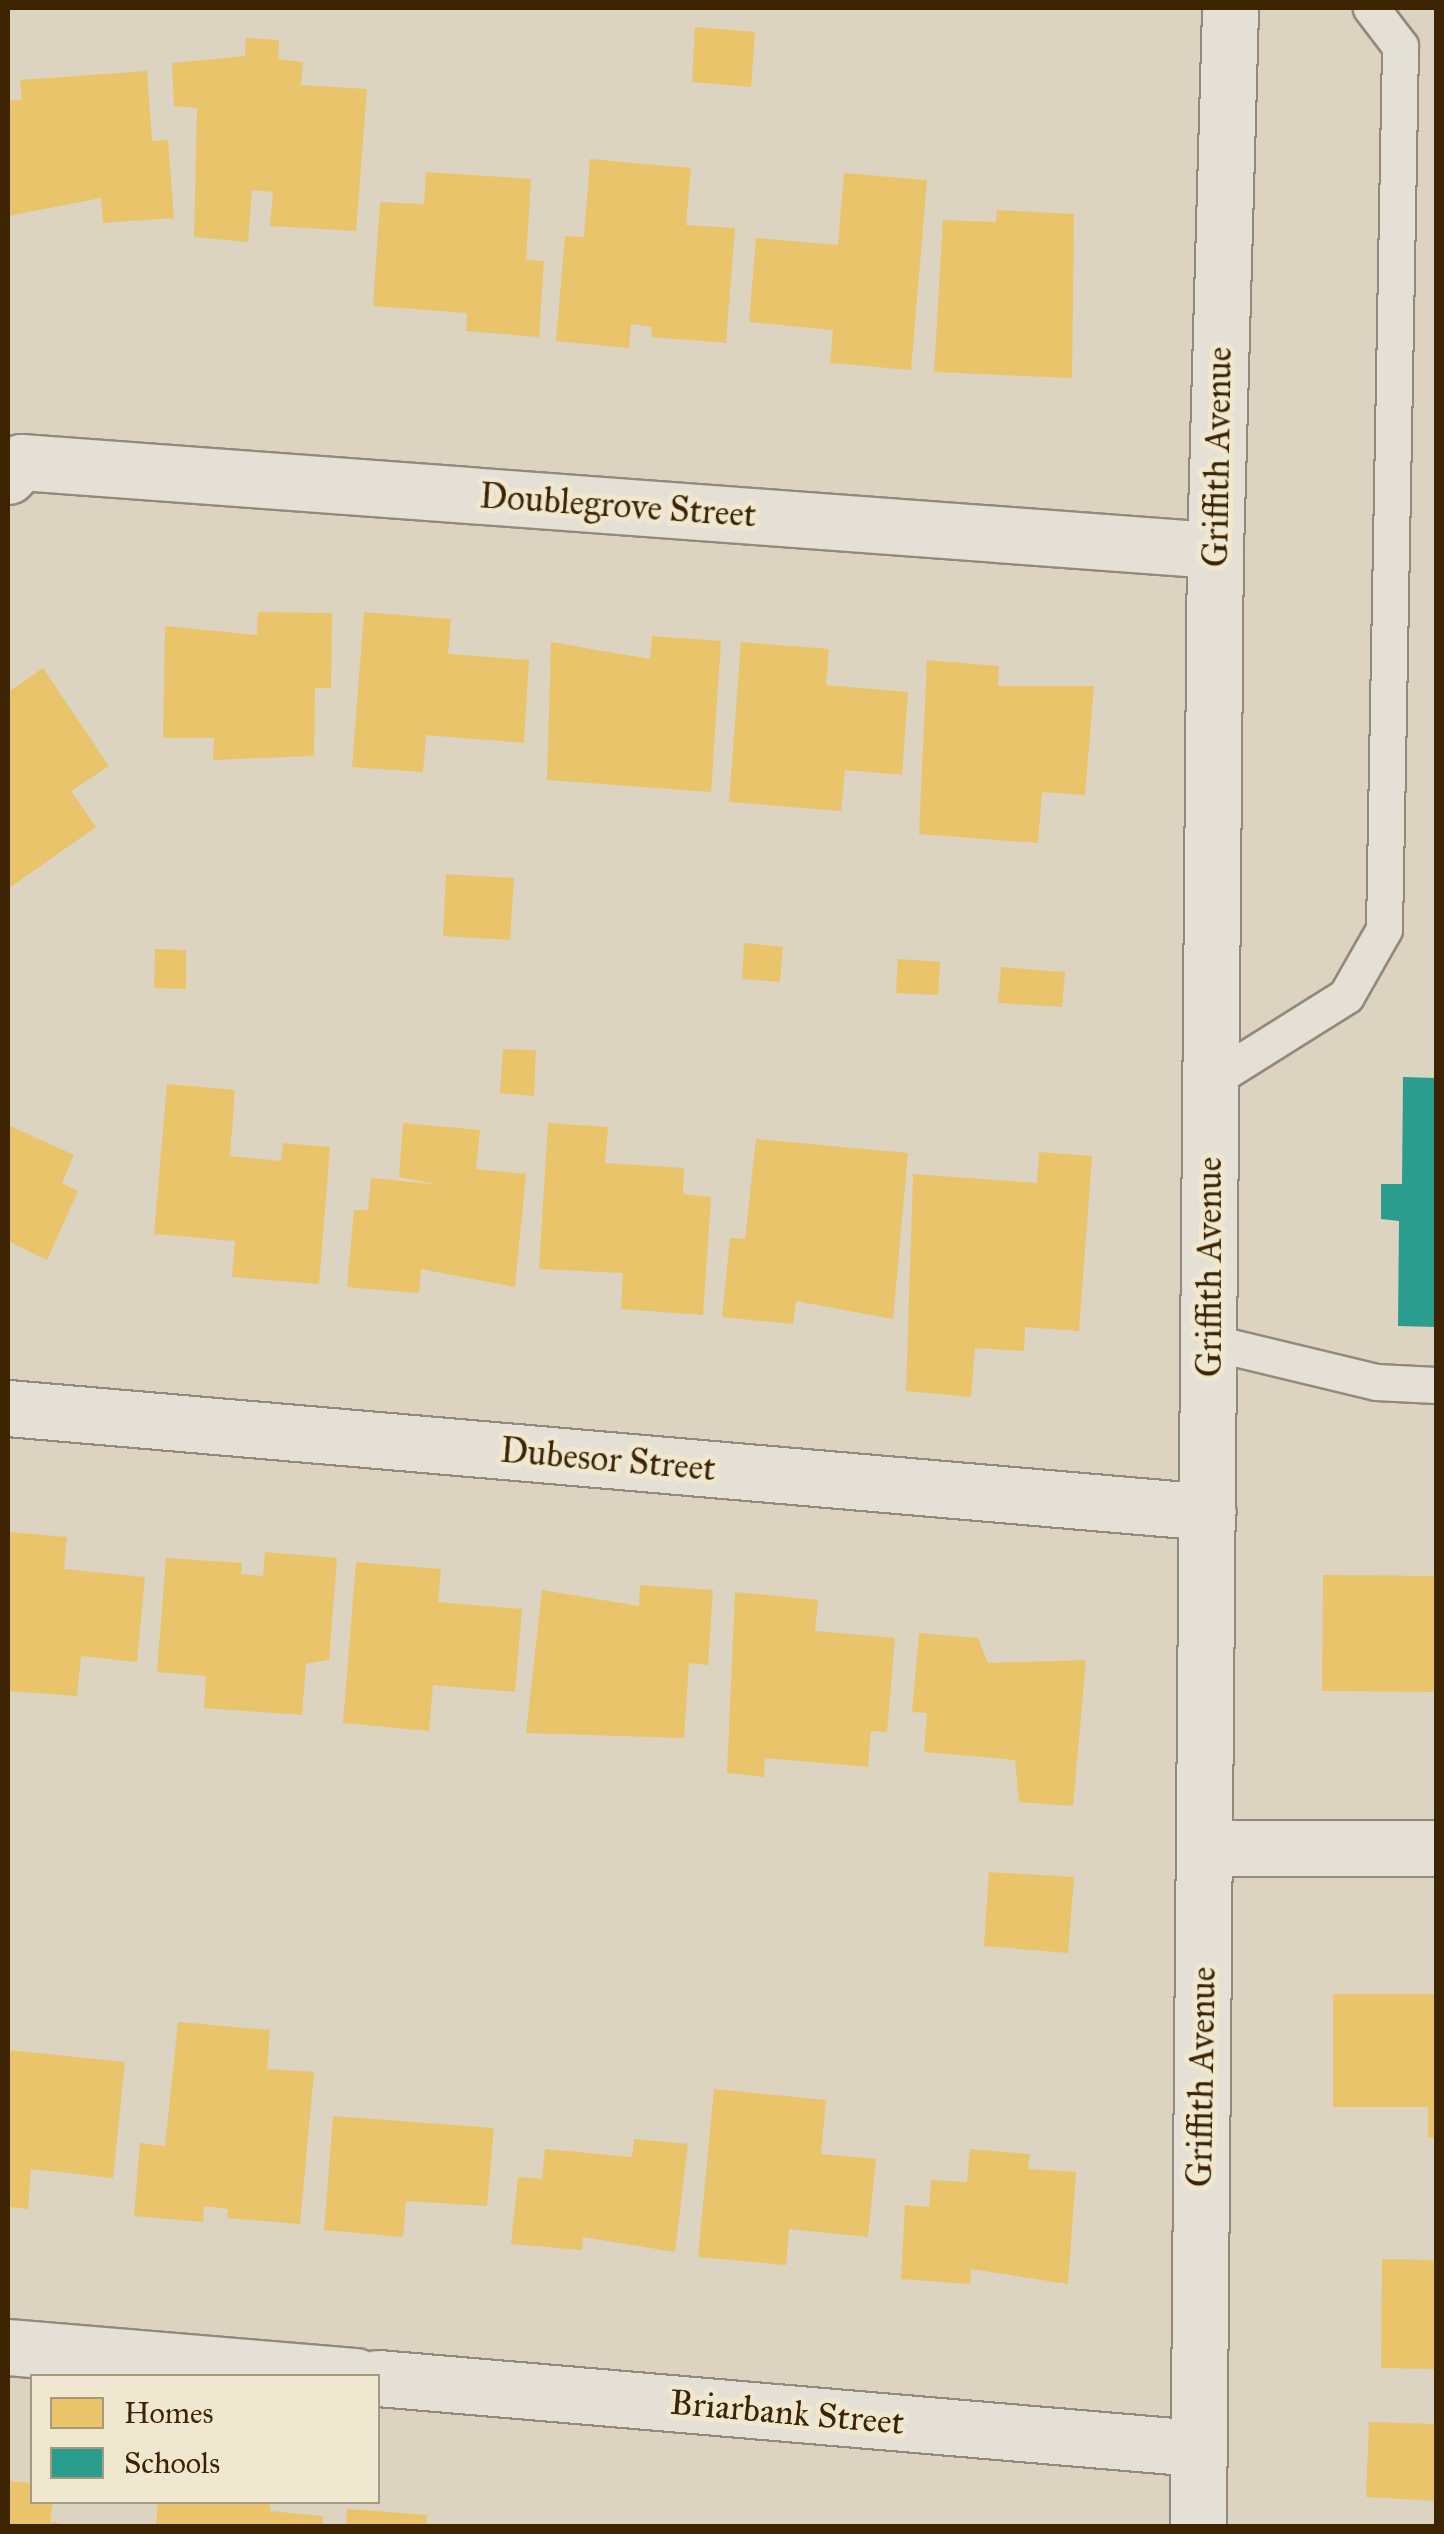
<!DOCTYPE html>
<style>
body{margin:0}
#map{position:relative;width:1444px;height:2534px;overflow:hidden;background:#dcd4c0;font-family:"IM FELL Great Primer",serif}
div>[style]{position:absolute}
.homes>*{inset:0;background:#e9c46a}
.schools>*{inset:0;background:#2a9d8f}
.roads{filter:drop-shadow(2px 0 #928a7a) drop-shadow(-2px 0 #928a7a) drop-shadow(0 2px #928a7a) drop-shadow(0 -2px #928a7a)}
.service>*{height:35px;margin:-17.5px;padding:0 17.5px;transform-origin:17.5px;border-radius:17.5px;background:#e4e0d5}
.minor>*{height:55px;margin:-27.5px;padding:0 27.5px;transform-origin:27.5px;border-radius:27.5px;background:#e4e0d5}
span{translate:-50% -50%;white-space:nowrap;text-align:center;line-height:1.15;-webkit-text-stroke:10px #efe7cf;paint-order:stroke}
.street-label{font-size:35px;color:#3c2402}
.frame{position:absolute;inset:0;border:10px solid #3c2402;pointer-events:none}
.legend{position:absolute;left:30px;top:2374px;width:350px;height:130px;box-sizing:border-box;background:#efe7cf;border:2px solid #a7997d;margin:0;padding:12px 18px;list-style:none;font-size:30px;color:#3c2402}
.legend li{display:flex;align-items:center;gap:20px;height:50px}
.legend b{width:50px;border:2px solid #a7997d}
</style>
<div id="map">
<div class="homes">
<div style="clip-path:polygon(695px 27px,755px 32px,751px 87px,692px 82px)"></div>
<div style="clip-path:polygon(246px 38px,279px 40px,278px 59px,303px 62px,301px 85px,367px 89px,356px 231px,270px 226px,273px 192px,252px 190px,248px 242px,194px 237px,197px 108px,174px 106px,172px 63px,245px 56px)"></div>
<div style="clip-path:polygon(147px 71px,152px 141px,168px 140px,174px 218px,103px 223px,101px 198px,8px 216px,8px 100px,22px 100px,20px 80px)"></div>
<div style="clip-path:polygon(590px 159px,691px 168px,686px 225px,735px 228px,726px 343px,651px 337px,652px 327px,631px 324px,629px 348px,556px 341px,565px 236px,584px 237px)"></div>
<div style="clip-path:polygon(426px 172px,531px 179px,526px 260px,544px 261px,539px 337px,466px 331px,467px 313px,373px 306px,380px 202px,424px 204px)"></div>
<div style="clip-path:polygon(844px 173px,927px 180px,911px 370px,830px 363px,833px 330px,749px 322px,756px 238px,838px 245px)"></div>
<div style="clip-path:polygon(997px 210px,1074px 214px,1072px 378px,934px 372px,943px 220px,996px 222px)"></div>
<div style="clip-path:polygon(258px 612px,332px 613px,331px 688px,315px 688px,314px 756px,213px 760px,214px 738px,163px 738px,165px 626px,257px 635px)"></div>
<div style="clip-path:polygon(364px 612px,451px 619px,448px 654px,529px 660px,524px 743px,426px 735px,423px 772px,352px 767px)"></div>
<div style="clip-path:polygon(652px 636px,721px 641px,711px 792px,547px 780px,551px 642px,650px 659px)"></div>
<div style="clip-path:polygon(741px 642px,829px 649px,826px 685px,908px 692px,902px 775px,845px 770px,841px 811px,729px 802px)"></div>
<div style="clip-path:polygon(927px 660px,999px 666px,998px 686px,1094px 686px,1085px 795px,1042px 792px,1038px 843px,919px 834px)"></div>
<div style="clip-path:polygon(43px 668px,109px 766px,71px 791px,96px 827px,8px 889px,8px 692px)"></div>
<div style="clip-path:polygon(446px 874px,514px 878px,510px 940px,443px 936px)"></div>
<div style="clip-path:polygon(744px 943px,783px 947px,780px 982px,742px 979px)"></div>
<div style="clip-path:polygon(155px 949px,186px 950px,186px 989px,154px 988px)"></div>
<div style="clip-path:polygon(898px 959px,940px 962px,938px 995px,896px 993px)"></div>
<div style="clip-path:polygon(1001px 967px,1065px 972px,1062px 1007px,998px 1003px)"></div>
<div style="clip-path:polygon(503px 1049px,536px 1050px,534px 1096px,500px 1093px)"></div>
<div style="clip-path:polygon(167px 1084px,235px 1090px,230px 1156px,281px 1161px,283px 1143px,330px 1147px,319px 1284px,232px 1277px,235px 1241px,154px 1234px)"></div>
<div style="clip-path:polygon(403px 1123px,480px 1130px,476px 1169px,526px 1174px,515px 1287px,421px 1269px,419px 1293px,347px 1287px,354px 1210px,368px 1210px,371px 1178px,442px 1185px,399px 1177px)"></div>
<div style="clip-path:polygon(548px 1123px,608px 1127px,605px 1163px,684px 1168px,683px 1194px,711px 1197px,703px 1315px,621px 1309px,623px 1273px,539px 1269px)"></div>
<div style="clip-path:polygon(8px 1125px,74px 1155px,62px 1183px,78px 1191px,47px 1260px,8px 1241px)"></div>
<div style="clip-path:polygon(756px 1139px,908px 1153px,893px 1319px,796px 1301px,793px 1324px,722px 1317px,730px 1238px,745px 1239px)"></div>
<div style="clip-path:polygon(1039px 1152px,1092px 1156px,1079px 1331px,1025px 1327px,1024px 1351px,975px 1348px,971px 1397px,906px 1391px,913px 1174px,1037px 1183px)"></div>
<div style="clip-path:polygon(8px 1532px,67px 1537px,64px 1569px,145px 1577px,137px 1662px,81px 1656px,77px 1696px,8px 1691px)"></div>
<div style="clip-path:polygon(265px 1552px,337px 1558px,329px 1660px,306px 1664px,302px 1715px,204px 1708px,206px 1676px,157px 1672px,166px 1558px,242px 1563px,241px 1574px,263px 1576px)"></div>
<div style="clip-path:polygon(356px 1562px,441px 1569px,438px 1602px,522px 1609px,515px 1692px,433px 1685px,429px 1731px,343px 1723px)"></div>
<div style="clip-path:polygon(1323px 1575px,1436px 1576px,1436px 1692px,1322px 1691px)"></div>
<div style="clip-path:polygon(640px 1585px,713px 1590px,708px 1665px,689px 1663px,684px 1738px,526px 1733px,542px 1590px,639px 1606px)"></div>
<div style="clip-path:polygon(735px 1592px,818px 1600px,815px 1631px,895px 1638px,887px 1732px,871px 1731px,868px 1767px,765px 1758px,764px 1777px,727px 1773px)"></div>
<div style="clip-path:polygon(919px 1633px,978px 1638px,988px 1663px,1086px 1660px,1073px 1806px,1019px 1802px,1015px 1760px,924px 1752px,927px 1713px,912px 1712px)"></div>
<div style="clip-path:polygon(989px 1872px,1074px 1877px,1068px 1953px,984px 1946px)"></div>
<div style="clip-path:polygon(1333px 1994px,1436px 1994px,1436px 2137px,1428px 2138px,1428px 2107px,1333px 2107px)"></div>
<div style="clip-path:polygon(178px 2022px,270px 2030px,267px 2069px,314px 2072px,300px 2224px,227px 2218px,228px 2209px,204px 2206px,203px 2222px,134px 2216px,140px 2143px,165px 2146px)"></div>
<div style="clip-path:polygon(8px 2050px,125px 2062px,113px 2178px,31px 2169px,28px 2209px,8px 2207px)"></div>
<div style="clip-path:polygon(714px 2089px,826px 2100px,821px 2154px,876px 2159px,868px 2237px,789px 2229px,786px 2265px,698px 2257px)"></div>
<div style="clip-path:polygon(333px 2116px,494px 2128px,487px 2206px,406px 2201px,403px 2237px,324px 2230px)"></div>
<div style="clip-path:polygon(634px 2139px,688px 2144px,675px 2252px,583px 2237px,582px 2250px,511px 2244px,518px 2177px,542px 2179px,545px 2149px,632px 2157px)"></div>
<div style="clip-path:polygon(970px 2149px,1030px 2154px,1028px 2169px,1076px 2172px,1068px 2284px,971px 2269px,970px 2284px,901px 2279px,905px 2205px,929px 2207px,931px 2180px,967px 2182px)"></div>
<div style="clip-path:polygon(1382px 2259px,1436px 2260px,1436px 2369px,1381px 2368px)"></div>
<div style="clip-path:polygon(1369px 2422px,1436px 2424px,1436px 2501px,1366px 2497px)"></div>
<div style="clip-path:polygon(8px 2481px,32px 2483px,32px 2502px,53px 2502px,50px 2522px,74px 2526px,8px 2526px)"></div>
<div style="clip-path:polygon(158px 2502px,270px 2503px,270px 2511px,323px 2516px,323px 2526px,156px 2526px)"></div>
<div style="clip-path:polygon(347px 2509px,427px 2515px,426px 2526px,346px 2526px)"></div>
</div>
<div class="schools">
<div style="clip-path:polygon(1403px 1077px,1436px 1078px,1436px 1327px,1398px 1326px,1399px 1221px,1381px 1219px,1381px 1184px,1402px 1184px)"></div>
</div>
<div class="roads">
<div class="service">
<div style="left:1212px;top:1080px;width:158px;rotate:-32.1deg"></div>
<div style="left:1346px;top:996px;width:77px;rotate:-60.4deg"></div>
<div style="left:1384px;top:929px;width:883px;rotate:-88.96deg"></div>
<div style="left:1400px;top:46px;width:48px;rotate:-127.3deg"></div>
<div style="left:1210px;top:1342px;width:171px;rotate:13.5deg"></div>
<div style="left:1376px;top:1382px;width:60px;rotate:2.9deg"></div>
</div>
<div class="minor">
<div style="left:8px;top:476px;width:19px;rotate:-47deg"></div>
<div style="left:21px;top:462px;width:1197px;rotate:4.22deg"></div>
<div style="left:8px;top:1408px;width:1204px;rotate:4.95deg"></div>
<div style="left:1205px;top:1848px;width:231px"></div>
<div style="left:8px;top:2347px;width:349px;rotate:4.8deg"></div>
<div style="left:378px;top:2378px;width:822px;rotate:4.89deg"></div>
<div style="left:1198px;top:2526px;width:1976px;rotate:-89.51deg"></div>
<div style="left:1215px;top:550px;width:542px;rotate:-88.41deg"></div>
</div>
</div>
<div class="street-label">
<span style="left:1218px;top:457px;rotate:-89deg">Griffith Avenue</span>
<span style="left:618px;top:506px;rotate:4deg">Doublegrove Street</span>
<span style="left:1210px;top:1267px;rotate:-90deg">Griffith Avenue</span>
<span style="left:608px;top:1460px;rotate:5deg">Dubesor Street</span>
<span style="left:1202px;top:2077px;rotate:-89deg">Griffith Avenue</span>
<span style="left:787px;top:2413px;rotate:5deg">Briarbank Street</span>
</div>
<div class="frame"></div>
<ul class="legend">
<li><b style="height:28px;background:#e9c46a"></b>Homes</li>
<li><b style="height:28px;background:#2a9d8f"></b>Schools</li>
</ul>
</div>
